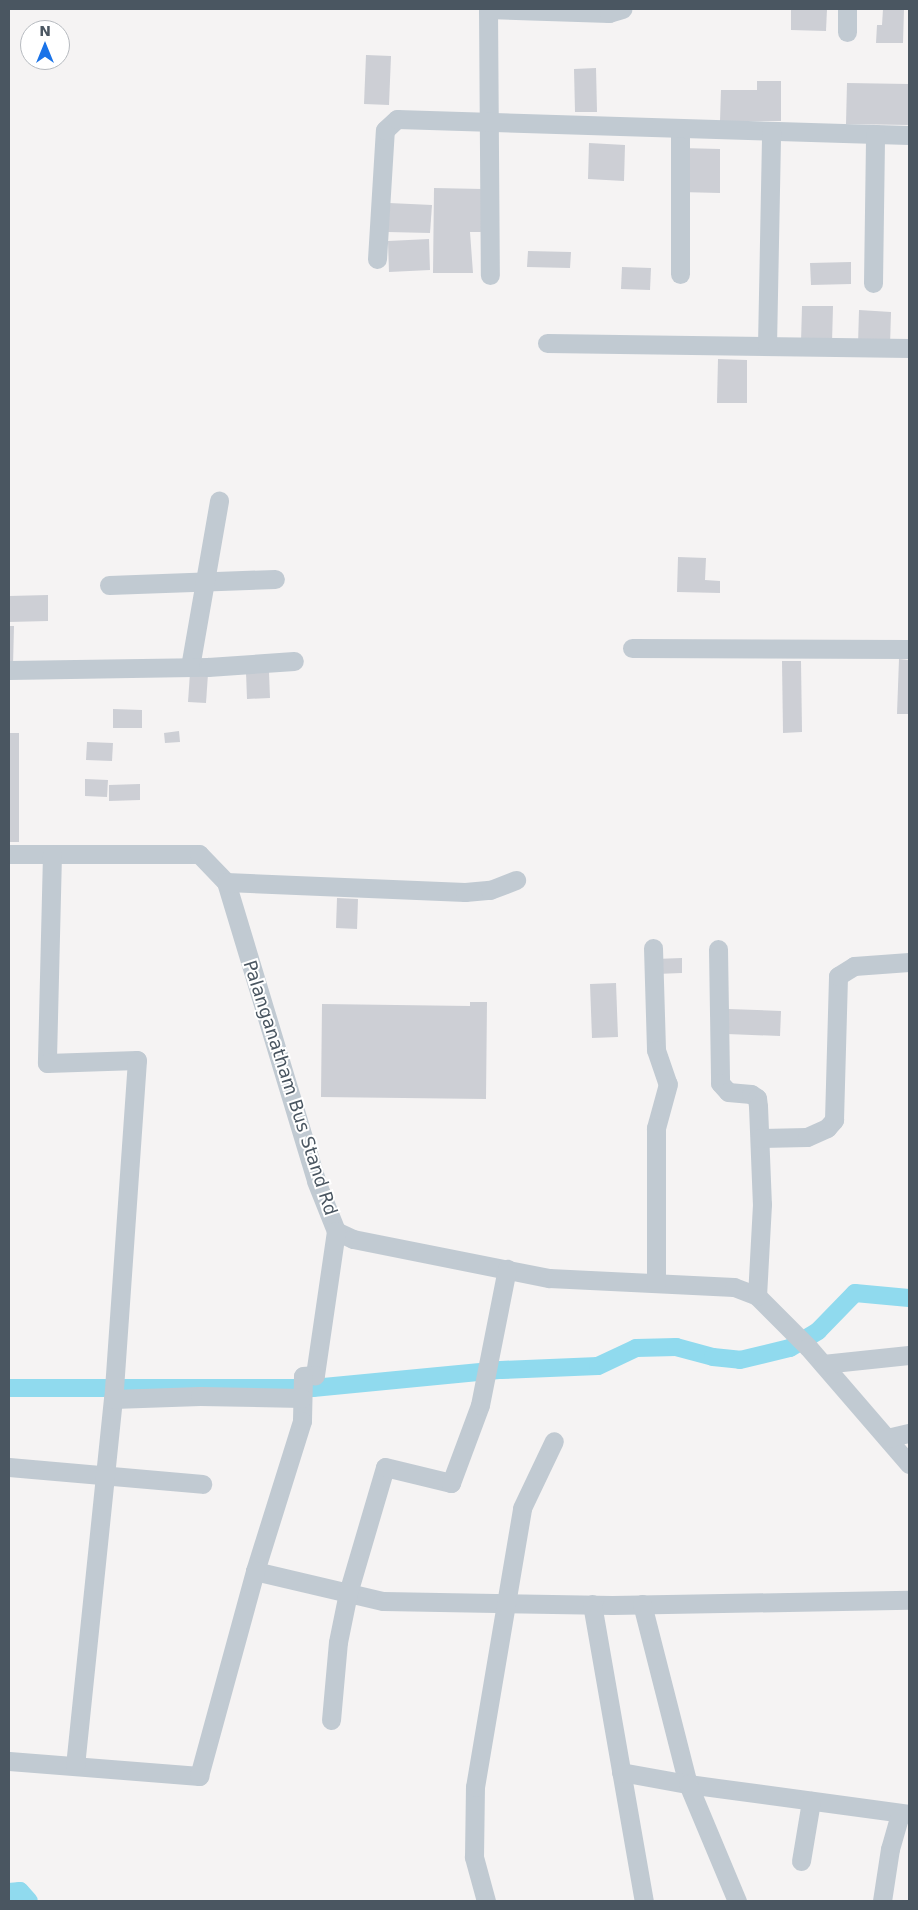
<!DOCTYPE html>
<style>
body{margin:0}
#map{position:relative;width:918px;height:1910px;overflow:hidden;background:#f5f3f3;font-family:"DejaVu Sans",sans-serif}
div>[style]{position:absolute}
.canal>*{height:18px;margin:-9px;padding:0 9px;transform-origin:9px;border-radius:9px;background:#90daee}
.building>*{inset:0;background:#cdcfd5}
.minor>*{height:19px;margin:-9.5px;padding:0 9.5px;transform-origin:9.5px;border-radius:9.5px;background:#c1cad2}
span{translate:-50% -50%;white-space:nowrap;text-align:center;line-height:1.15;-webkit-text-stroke:4px #fff;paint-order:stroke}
.street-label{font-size:18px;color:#4a5661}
.frame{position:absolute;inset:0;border:10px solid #4a5661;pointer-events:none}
.north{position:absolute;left:20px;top:20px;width:50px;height:50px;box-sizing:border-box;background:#fff;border:1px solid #b7bbc0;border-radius:50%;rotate:0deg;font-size:14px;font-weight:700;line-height:20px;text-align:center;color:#4a5661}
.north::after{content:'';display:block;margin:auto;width:18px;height:22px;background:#1a73e8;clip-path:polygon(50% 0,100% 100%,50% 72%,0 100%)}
</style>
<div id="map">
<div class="canal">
<div style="left:9px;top:1388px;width:304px"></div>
<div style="left:313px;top:1388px;width:189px;rotate:-5.5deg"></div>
<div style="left:501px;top:1370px;width:97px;rotate:-2.4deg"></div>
<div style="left:598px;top:1366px;width:42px;rotate:-25.3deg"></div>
<div style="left:636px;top:1348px;width:40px;rotate:-1.4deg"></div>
<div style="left:676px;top:1347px;width:38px;rotate:15deg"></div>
<div style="left:713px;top:1357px;width:27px;rotate:6deg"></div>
<div style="left:740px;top:1360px;width:51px;rotate:-13.5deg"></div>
<div style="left:790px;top:1348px;width:33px;rotate:-31deg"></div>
<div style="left:818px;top:1331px;width:53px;rotate:-45.8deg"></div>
<div style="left:855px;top:1293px;width:54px;rotate:5.3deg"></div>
<div style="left:9px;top:1892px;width:11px;rotate:-5deg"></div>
<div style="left:20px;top:1891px;width:13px;rotate:48deg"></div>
</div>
<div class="building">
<div style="clip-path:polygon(791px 9px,827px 9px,826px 31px,791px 30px)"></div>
<div style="clip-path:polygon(883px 9px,904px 10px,903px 43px,876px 43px,877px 25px,882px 25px)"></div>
<div style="clip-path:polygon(366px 55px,391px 56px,389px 105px,364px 104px)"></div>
<div style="clip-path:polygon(596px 68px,597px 112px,575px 112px,574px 69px)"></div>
<div style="clip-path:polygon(757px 81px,781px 81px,781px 121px,720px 121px,721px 90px,757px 90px)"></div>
<div style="clip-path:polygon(847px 83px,909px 84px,909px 125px,846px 124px)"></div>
<div style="clip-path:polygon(589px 143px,625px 145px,624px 181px,588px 179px)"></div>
<div style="clip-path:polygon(681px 148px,720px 149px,720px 193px,680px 192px)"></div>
<div style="clip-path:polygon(434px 188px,483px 189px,482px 232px,470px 232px,473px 273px,433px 273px)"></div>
<div style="clip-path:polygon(389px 203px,432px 205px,430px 233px,388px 232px)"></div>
<div style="clip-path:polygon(429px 239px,430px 270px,389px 272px,388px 241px)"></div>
<div style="clip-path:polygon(528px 251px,571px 252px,570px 268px,527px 267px)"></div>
<div style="clip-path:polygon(851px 262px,851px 284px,811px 285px,810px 263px)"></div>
<div style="clip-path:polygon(622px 267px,651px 268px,650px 290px,621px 289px)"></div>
<div style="clip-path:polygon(802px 306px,833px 306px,832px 343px,801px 343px)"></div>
<div style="clip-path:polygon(859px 310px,891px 312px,890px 346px,858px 345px)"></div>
<div style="clip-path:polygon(718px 359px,747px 360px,747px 403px,717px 403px)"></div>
<div style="clip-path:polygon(678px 557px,706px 558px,705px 580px,720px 581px,720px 593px,677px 592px)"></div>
<div style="clip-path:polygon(48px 595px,48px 621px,9px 622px,9px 596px)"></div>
<div style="clip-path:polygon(9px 626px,14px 626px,13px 666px,9px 665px)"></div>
<div style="clip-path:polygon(899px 659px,909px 660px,909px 714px,897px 714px)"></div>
<div style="clip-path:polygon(782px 661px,801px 661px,802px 732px,783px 733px)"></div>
<div style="clip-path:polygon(246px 672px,269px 672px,270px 698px,247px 699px)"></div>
<div style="clip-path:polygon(190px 673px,208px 674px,206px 703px,188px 702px)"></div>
<div style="clip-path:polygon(113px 709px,142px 710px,142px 728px,113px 728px)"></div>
<div style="clip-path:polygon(179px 731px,180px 742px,165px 743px,164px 733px)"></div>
<div style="clip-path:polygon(9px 733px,19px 733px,19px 842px,9px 842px)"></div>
<div style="clip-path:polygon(87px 742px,113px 743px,112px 761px,86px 760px)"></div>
<div style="clip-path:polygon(85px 779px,108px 780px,107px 797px,85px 796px)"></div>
<div style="clip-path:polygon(140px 784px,140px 800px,109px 801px,109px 785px)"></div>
<div style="clip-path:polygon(337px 898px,358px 899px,357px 929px,336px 928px)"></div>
<div style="clip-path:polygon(682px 958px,682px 973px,656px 974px,655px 959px)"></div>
<div style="clip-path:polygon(616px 983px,618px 1037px,592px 1038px,590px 984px)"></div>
<div style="clip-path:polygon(470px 1002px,487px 1002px,486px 1099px,321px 1097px,322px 1004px,470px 1006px)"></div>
<div style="clip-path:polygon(728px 1009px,781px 1011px,780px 1036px,727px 1034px)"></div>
</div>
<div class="minor">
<div style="left:488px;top:9px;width:266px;rotate:89.6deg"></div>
<div style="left:488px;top:9px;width:121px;rotate:1.9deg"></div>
<div style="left:609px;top:13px;width:14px;rotate:-17deg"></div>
<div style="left:847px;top:9px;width:23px;rotate:90deg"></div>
<div style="left:680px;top:128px;width:146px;rotate:90deg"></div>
<div style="left:377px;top:259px;width:129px;rotate:-86.5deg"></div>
<div style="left:385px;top:130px;width:16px;rotate:-43deg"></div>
<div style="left:397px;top:119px;width:512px;rotate:1.79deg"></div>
<div style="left:873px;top:283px;width:149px;rotate:-89.2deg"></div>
<div style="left:547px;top:343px;width:362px;rotate:0.8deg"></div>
<div style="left:767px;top:346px;width:215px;rotate:-88.9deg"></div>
<div style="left:109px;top:585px;width:166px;rotate:-2.1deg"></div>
<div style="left:632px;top:648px;width:277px;rotate:0.2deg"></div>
<div style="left:190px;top:667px;width:169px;rotate:-80.1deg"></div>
<div style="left:9px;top:670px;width:199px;rotate:-0.9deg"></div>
<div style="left:208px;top:667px;width:86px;rotate:-4deg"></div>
<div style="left:9px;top:854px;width:190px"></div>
<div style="left:199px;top:854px;width:39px;rotate:46deg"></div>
<div style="left:226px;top:882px;width:312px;rotate:73.2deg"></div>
<div style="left:316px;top:1181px;width:54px;rotate:68.2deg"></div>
<div style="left:336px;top:1231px;width:19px;rotate:25deg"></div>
<div style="left:353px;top:1239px;width:200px;rotate:11.3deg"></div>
<div style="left:549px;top:1278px;width:185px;rotate:2.8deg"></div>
<div style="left:734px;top:1287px;width:25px;rotate:21deg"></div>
<div style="left:757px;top:1296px;width:72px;rotate:45deg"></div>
<div style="left:808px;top:1347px;width:155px;rotate:49.2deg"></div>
<div style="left:52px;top:854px;width:209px;rotate:91.4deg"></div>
<div style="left:47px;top:1063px;width:90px;rotate:-1.9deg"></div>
<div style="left:137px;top:1060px;width:340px;rotate:94deg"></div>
<div style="left:226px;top:882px;width:239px;rotate:2.4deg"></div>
<div style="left:465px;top:892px;width:25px;rotate:-5deg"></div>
<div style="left:490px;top:890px;width:28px;rotate:-21deg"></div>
<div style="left:653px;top:948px;width:102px;rotate:88.3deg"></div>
<div style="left:656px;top:1050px;width:36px;rotate:71deg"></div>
<div style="left:668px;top:1084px;width:46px;rotate:105.3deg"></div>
<div style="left:656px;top:1128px;width:155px;rotate:90deg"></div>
<div style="left:718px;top:949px;width:134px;rotate:89.1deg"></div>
<div style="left:720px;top:1083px;width:12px;rotate:48deg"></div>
<div style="left:728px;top:1092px;width:23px;rotate:5deg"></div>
<div style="left:751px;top:1094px;width:7px;rotate:34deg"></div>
<div style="left:757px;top:1098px;width:8px;rotate:83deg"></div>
<div style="left:758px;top:1106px;width:98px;rotate:87.7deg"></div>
<div style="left:762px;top:1204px;width:92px;rotate:93.1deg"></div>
<div style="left:760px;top:1138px;width:47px;rotate:-1.2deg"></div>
<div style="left:807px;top:1137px;width:22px;rotate:-24deg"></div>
<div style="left:827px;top:1128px;width:11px;rotate:-49deg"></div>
<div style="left:834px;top:1120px;width:144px;rotate:-88.4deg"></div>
<div style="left:838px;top:976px;width:19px;rotate:-32deg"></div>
<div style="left:854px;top:966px;width:55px;rotate:-4.2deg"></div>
<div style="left:336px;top:1231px;width:146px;rotate:98.3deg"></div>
<div style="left:315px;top:1375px;width:12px;rotate:175deg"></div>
<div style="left:303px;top:1376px;width:45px;rotate:91.3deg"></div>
<div style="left:302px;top:1421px;width:157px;rotate:107.4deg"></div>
<div style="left:255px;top:1571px;width:131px;rotate:13.2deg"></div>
<div style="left:383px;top:1601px;width:229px;rotate:1deg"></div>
<div style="left:612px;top:1605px;width:297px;rotate:-1deg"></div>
<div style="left:823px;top:1364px;width:86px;rotate:-6deg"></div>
<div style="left:887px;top:1438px;width:23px;rotate:-13deg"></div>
<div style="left:9px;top:1467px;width:194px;rotate:5deg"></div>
<div style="left:592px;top:1604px;width:302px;rotate:80.1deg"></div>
<div style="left:642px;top:1604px;width:186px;rotate:75.7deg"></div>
<div style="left:688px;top:1784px;width:223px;rotate:7.7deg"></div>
<div style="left:331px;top:1720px;width:78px;rotate:-84.9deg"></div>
<div style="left:338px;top:1642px;width:50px;rotate:-78.5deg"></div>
<div style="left:348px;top:1593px;width:131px;rotate:-73.6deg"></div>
<div style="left:385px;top:1467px;width:68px;rotate:13.6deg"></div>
<div style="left:451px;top:1483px;width:83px;rotate:-69.6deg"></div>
<div style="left:480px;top:1405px;width:139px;rotate:-78.8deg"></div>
<div style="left:9px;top:1761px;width:191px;rotate:4.5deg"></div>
<div style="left:199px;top:1776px;width:213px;rotate:-74.7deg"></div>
<div style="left:75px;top:1766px;width:369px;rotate:-84.1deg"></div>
<div style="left:113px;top:1399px;width:87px;rotate:-2deg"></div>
<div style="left:200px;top:1396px;width:102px;rotate:1.1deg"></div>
<div style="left:621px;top:1772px;width:68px;rotate:10.2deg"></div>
<div style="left:688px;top:1784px;width:127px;rotate:67.3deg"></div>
<div style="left:801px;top:1861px;width:61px;rotate:-80.5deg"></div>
<div style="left:486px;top:1901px;width:46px;rotate:-105.3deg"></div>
<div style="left:474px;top:1857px;width:70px;rotate:-89.2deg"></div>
<div style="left:475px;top:1787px;width:283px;rotate:-80.4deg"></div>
<div style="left:522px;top:1508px;width:74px;rotate:-64.5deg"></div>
<div style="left:882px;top:1901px;width:53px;rotate:-81.3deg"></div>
<div style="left:890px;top:1849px;width:37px;rotate:-74deg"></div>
</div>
<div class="street-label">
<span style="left:290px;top:1088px;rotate:72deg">Palanganatham Bus Stand Rd</span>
</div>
<div class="frame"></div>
<div class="north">N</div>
</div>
